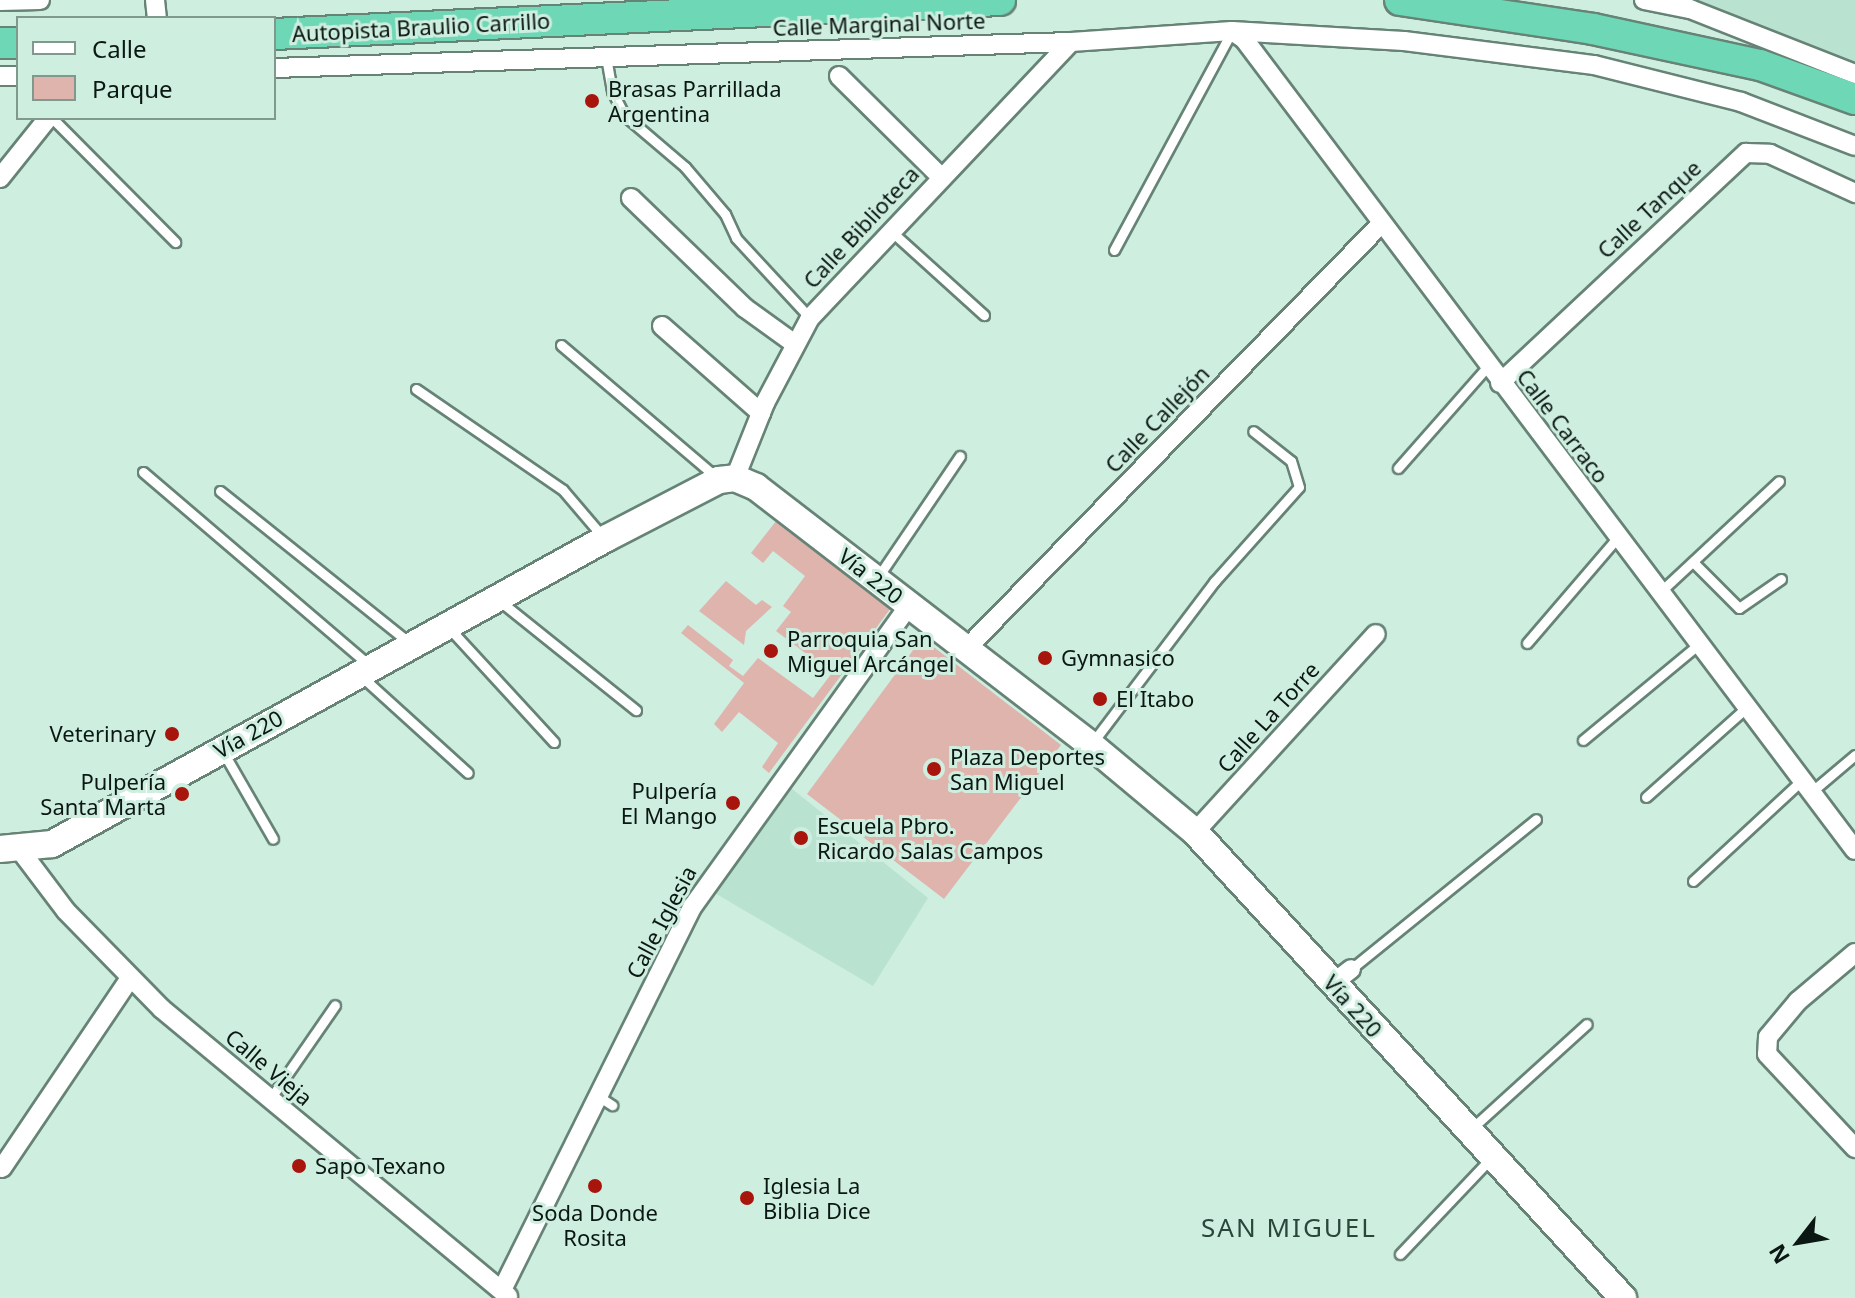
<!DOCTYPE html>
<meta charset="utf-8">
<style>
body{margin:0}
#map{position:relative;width:1855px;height:1298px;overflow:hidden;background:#ceeee0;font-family:"Noto Sans",sans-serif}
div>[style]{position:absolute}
.built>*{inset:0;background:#bae2d1}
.green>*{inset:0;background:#deb4ad}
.roads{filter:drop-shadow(2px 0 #668376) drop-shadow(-2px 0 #668376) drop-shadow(0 2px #668376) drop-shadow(0 -2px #668376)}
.service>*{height:9px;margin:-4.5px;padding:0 4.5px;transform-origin:4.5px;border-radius:4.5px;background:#fff}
.minor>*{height:18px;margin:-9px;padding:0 9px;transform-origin:9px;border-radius:9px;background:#fff}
.secondary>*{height:26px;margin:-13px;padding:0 13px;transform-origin:13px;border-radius:13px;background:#fff}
.trunk>*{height:30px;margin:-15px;padding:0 15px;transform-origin:15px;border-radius:15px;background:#6ed8b6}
.dots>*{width:22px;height:22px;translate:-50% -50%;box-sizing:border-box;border:4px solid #ceeee0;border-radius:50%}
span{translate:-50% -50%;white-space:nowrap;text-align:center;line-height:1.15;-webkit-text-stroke:6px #ceeee0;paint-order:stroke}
.street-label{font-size:22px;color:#0b1712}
.poi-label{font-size:22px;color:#0b1712}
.left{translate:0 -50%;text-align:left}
.right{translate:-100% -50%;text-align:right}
.quarter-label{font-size:26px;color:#2b463b;letter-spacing:2px}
.legend{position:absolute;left:16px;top:16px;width:260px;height:104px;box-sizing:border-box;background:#ceeee0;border:2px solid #80988e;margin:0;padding:10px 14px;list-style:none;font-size:24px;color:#0b1712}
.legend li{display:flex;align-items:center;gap:16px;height:40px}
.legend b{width:40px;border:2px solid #80988e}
.north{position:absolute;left:1759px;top:1202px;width:80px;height:80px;-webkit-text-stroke:6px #ceeee0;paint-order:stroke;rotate:239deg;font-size:22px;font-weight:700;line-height:32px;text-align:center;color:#0b1712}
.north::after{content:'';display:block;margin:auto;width:28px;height:36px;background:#0b1712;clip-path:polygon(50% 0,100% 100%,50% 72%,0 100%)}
</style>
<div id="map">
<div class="built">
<div style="clip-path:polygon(1644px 0,1855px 0,1855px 63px,1690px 9px)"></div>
<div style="clip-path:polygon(786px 784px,928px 898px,873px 986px,713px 892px)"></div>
</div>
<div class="green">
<div style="clip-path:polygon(780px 516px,893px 605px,769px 773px,762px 767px,778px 743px,739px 712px,722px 732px,714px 724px,744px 683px,681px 633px,688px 625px,733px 660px,729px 666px,743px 676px,758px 658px,813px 698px,832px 673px,776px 631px,791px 612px,783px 606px,805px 576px,773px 551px,763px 563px,751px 553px)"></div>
<div style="clip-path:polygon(726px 581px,756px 605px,762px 600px,772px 607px,746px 631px,744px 645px,699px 611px)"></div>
<div style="clip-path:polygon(922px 638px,1061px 745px,944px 899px,807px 794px)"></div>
</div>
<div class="roads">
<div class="service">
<div style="left:606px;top:57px;width:35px;rotate:80deg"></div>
<div style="left:612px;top:91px;width:27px;rotate:63deg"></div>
<div style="left:624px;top:115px;width:80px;rotate:40.4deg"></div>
<div style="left:685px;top:167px;width:62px;rotate:49.6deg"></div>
<div style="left:725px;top:214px;width:26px;rotate:65deg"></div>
<div style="left:736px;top:238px;width:109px;rotate:47.2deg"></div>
<div style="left:52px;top:118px;width:175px;rotate:45.2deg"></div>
<div style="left:892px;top:232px;width:124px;rotate:42.1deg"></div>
<div style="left:1114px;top:250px;width:249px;rotate:-61.7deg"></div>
<div style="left:561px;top:345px;width:205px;rotate:40.4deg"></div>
<div style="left:416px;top:389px;width:178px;rotate:34.5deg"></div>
<div style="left:563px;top:490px;width:62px;rotate:49.6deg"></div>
<div style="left:1398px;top:468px;width:136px;rotate:-48.6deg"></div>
<div style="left:143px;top:472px;width:297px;rotate:40.5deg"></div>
<div style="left:220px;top:491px;width:245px;rotate:38.7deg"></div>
<div style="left:1693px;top:562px;width:65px;rotate:45deg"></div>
<div style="left:1739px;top:608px;width:51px;rotate:-34.6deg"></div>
<div style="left:878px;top:577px;width:146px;rotate:-55.9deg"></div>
<div style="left:1659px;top:593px;width:164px;rotate:-43deg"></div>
<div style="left:501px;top:602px;width:173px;rotate:38.7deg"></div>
<div style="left:449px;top:628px;width:155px;rotate:47.4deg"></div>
<div style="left:1527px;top:643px;width:138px;rotate:-49.4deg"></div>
<div style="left:361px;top:676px;width:144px;rotate:42.2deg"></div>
<div style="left:1583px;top:740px;width:149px;rotate:-39.6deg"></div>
<div style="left:1093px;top:742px;width:201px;rotate:-52.9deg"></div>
<div style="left:1214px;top:582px;width:127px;rotate:-48.2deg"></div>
<div style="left:1299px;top:487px;width:27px;rotate:-107deg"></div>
<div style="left:1291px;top:461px;width:48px;rotate:-141.7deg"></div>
<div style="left:223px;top:752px;width:100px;rotate:60.1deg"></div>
<div style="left:1810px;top:793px;width:59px;rotate:-40.2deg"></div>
<div style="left:1646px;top:797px;width:134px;rotate:-41.7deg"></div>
<div style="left:1693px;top:881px;width:147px;rotate:-42.8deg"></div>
<div style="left:1351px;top:969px;width:238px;rotate:-39deg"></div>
<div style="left:598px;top:1096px;width:17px;rotate:33deg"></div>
<div style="left:270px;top:1099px;width:114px;rotate:-55.3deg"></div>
<div style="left:1471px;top:1129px;width:156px;rotate:-42.2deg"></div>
<div style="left:1400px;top:1254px;width:131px;rotate:-46.5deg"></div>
</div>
<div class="minor">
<div style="left:155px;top:0;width:18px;rotate:84deg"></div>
<div style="left:1644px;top:0;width:47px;rotate:11.1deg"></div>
<div style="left:1690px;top:9px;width:177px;rotate:21.5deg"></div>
<div style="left:0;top:1px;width:40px;rotate:-1.4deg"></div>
<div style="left:1232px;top:31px;width:14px;rotate:34deg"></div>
<div style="left:1244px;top:39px;width:1015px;rotate:53.01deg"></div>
<div style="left:274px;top:68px;width:797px;rotate:-1.87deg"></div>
<div style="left:1071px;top:42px;width:161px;rotate:-3.9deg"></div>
<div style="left:1232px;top:31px;width:172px;rotate:3.3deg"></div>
<div style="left:1404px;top:41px;width:192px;rotate:7.2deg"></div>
<div style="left:1594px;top:65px;width:152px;rotate:14.1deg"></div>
<div style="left:1741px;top:102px;width:122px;rotate:21.1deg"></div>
<div style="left:0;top:76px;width:18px"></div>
<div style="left:839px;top:76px;width:144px;rotate:44.7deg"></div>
<div style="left:0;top:178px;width:77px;rotate:-51.3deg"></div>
<div style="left:631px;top:198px;width:158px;rotate:44deg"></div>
<div style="left:745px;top:308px;width:62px;rotate:35.8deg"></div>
<div style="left:662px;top:326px;width:132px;rotate:41.3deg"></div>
<div style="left:1500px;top:383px;width:337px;rotate:-43.1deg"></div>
<div style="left:1746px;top:153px;width:24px;rotate:2deg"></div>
<div style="left:1770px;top:154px;width:94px;rotate:24.6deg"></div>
<div style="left:735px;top:478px;width:81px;rotate:-68.2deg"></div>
<div style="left:765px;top:403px;width:96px;rotate:-62.1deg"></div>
<div style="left:810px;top:318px;width:380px;rotate:-46.6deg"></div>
<div style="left:966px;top:649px;width:595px;rotate:-45.68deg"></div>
<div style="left:1195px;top:832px;width:268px;rotate:-47.6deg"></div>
<div style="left:20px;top:850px;width:76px;rotate:53deg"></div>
<div style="left:66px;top:911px;width:137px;rotate:45.6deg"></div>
<div style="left:162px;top:1009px;width:450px;rotate:39.7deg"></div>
<div style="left:1855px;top:953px;width:75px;rotate:139.9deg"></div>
<div style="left:1798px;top:1001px;width:47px;rotate:129.8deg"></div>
<div style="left:1768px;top:1037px;width:17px;rotate:93deg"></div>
<div style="left:1767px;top:1054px;width:129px;rotate:46.9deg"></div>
<div style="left:1332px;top:984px;width:24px;rotate:-38deg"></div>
<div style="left:2px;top:1168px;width:229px;rotate:-56deg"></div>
<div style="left:502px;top:1290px;width:429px;rotate:-63.6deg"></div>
<div style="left:693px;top:906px;width:370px;rotate:-54.3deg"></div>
</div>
<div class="secondary">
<div style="left:0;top:849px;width:52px;rotate:-5.5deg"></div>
<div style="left:52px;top:844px;width:632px;rotate:-28.88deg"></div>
<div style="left:605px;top:539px;width:128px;rotate:-27.4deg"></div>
<div style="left:719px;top:480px;width:16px;rotate:-7deg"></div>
<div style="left:735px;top:478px;width:23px;rotate:23deg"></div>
<div style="left:756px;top:487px;width:423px;rotate:37.6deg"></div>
<div style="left:1091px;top:745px;width:136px;rotate:39.9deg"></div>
<div style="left:1195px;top:832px;width:633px;rotate:47.43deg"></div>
</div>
<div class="trunk">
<div style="left:1400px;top:0;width:195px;rotate:8.5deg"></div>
<div style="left:1593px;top:29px;width:171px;rotate:12.2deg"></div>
<div style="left:1760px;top:65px;width:101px;rotate:19.7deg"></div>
<div style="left:274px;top:34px;width:727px;rotate:-2.68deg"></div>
<div style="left:0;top:43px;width:18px"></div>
</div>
</div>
<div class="dots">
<div style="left:592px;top:101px;background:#a8150d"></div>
<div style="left:771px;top:651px;background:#a8150d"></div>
<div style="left:1045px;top:658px;background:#a8150d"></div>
<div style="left:1100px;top:699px;background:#a8150d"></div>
<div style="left:172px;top:734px;background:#a8150d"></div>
<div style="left:934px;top:769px;background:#a8150d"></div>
<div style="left:182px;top:794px;background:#a8150d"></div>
<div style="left:733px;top:803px;background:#a8150d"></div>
<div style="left:801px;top:838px;background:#a8150d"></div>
<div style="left:299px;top:1166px;background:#a8150d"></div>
<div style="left:595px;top:1186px;background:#a8150d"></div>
<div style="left:747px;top:1198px;background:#a8150d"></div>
</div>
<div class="street-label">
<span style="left:879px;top:24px;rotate:-2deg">Calle Marginal Norte</span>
<span style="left:421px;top:27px;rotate:-3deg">Autopista Braulio Carrillo</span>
<span style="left:1649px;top:209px;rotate:-43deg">Calle Tanque</span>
<span style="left:861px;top:227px;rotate:-47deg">Calle Biblioteca</span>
<span style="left:1157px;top:419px;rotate:-46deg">Calle Callejón</span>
<span style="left:1563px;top:426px;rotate:53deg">Calle Carraco</span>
<span style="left:871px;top:576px;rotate:38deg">Vía 220</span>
<span style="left:1268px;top:717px;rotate:-48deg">Calle La Torre</span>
<span style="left:248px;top:734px;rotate:-29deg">Vía 220</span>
<span style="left:661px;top:922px;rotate:-62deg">Calle Iglesia</span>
<span style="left:1353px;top:1006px;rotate:48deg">Vía 220</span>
<span style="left:269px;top:1067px;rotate:40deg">Calle Vieja</span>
</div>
<div class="poi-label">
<span class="left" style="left:608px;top:101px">Brasas Parrillada<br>Argentina</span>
<span class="left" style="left:787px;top:651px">Parroquia San<br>Miguel Arcángel</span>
<span class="left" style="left:1061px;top:658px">Gymnasico</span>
<span class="left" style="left:1116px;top:699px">El Itabo</span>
<span class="right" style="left:156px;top:734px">Veterinary</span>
<span class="left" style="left:950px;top:769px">Plaza Deportes<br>San Miguel</span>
<span class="right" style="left:166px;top:794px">Pulpería<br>Santa Marta</span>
<span class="right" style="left:717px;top:803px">Pulpería<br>El Mango</span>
<span class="left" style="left:817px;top:838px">Escuela Pbro.<br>Ricardo Salas Campos</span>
<span class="left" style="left:315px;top:1166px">Sapo Texano</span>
<span class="left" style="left:763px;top:1198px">Iglesia La<br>Biblia Dice</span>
<span style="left:595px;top:1225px">Soda Donde<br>Rosita</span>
</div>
<div class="quarter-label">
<span style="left:1289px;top:1228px">SAN MIGUEL</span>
</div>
<ul class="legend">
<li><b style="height:10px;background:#fff"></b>Calle</li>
<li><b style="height:22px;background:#deb4ad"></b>Parque</li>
</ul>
<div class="north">N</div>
</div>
